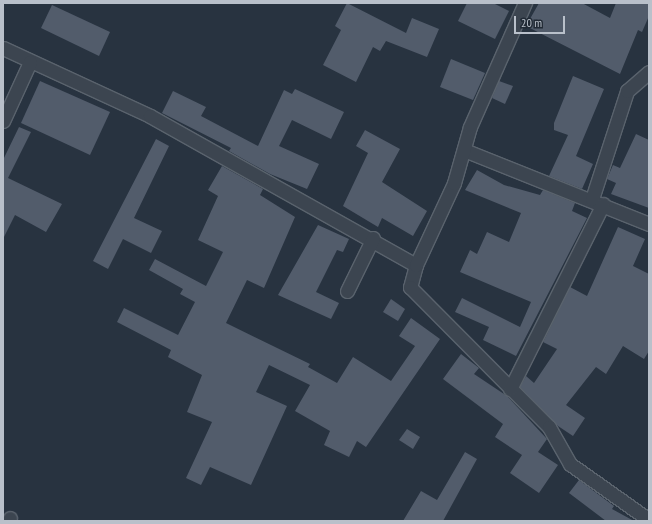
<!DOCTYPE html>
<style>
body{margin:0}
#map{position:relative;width:652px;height:524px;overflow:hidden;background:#283340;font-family:"PT Sans Narrow",sans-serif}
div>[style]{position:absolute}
.building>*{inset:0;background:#525c6b}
.roads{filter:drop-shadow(1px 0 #5a636d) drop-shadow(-1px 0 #5a636d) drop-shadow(0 1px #5a636d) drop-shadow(0 -1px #5a636d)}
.minor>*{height:13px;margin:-6.5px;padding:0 6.5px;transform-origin:6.5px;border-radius:6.5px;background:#3c4550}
span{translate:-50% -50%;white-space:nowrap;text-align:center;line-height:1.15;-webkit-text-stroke:4px #212a35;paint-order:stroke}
.frame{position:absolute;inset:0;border:4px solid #b9c0ca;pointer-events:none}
.scale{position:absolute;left:514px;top:16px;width:51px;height:18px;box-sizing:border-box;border:2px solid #b9c0ca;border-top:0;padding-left:5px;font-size:12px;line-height:14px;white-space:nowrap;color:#b9c0ca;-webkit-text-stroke:3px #212a35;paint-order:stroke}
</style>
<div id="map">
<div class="building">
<div style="clip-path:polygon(347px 3px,406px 33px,412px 18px,439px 29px,427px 57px,386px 41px,380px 51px,373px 47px,356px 82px,323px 65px,341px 30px,335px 26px)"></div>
<div style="clip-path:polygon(467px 3px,493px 3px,509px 11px,495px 39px,458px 21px)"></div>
<div style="clip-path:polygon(539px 3px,582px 3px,610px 18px,616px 3px,649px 3px,649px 16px,642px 32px,638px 30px,620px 74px,526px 26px)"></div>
<div style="clip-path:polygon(52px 5px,110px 32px,99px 56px,41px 28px)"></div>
<div style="clip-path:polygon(451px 59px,485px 73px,473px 100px,440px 87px)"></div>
<div style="clip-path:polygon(573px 76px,604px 89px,576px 156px,593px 164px,582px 189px,549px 176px,568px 135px,554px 130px,554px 123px)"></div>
<div style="clip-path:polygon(40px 81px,110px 112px,90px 155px,21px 123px)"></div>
<div style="clip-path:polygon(499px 81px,513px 86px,505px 104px,492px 98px)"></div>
<div style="clip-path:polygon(295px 89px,344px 112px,331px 139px,292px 120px,279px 146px,319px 164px,307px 189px,270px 174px,229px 151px,231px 148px,162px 113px,173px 91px,206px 107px,201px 116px,258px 146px,284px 90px,292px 94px)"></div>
<div style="clip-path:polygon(19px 127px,31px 132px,8px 178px,62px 204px,46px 232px,15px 215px,3px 239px,3px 160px)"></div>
<div style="clip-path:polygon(365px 130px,400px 149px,382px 182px,427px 211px,413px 236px,382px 218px,378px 227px,343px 206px,368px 153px,356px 146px)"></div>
<div style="clip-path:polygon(636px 134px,649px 140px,649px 208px,611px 194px,616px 183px,607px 179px,613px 165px,620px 168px)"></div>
<div style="clip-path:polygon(156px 139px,169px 146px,134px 218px,162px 231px,151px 253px,123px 239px,108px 269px,93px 261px)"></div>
<div style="clip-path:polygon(222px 166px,263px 189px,260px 195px,295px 217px,264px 288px,247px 280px,226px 323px,310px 364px,308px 367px,337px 383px,353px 357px,391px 381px,415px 346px,399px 336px,411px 318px,440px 339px,366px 447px,357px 441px,349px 457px,324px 445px,330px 431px,295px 411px,310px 385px,269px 365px,256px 392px,287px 406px,251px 485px,210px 467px,201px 485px,186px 478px,212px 422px,187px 412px,202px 375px,168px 357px,171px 350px,117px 322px,124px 308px,178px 335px,195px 302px,180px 294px,183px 289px,149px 270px,155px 259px,206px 286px,223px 252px,198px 240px,218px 196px,208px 190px)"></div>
<div style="clip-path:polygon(477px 170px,504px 185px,540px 195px,543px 190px,575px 203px,572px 211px,587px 218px,516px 356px,483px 340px,489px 327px,455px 312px,462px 298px,520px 327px,531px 302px,460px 272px,470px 250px,477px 254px,487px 232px,509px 242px,521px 213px,465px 190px)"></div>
<div style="clip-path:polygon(318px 225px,349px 239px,343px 252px,337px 250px,316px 292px,339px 303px,331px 319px,278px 295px)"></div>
<div style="clip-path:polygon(618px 227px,645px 239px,633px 266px,649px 274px,649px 351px,644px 359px,623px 346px,606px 374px,596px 367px,566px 405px,585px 418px,573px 436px,558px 426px,520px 387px,526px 376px,534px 383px,557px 349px,543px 342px,570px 287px,587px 296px)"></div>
<div style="clip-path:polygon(391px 299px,405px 309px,398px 321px,383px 312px)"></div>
<div style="clip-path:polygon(461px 354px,479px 368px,474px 374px,507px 396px,547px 439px,538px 452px,558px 465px,539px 493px,510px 473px,522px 455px,495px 437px,503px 424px,443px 379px)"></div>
<div style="clip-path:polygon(407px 429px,420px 437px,413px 449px,399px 440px)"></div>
<div style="clip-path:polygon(465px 452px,477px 459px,443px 521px,403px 521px,421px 491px,437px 500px)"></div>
<div style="clip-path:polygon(579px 480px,614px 506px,612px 509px,634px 521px,606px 521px,569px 493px)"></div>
</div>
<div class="roads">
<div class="minor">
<div style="left:3px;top:48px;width:162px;rotate:24.8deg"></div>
<div style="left:150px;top:116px;width:305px;rotate:29.3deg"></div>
<div style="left:416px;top:265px;width:23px;rotate:105deg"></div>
<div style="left:410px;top:287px;width:197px;rotate:45.2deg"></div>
<div style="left:549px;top:427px;width:43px;rotate:60.4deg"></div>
<div style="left:570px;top:464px;width:97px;rotate:35.3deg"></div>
<div style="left:3px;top:121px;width:65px;rotate:-65.4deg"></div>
<div style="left:464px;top:150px;width:199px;rotate:21.8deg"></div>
<div style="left:592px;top:199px;width:114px;rotate:-72deg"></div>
<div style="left:627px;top:91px;width:29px;rotate:-41deg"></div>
<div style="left:416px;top:265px;width:90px;rotate:-65.1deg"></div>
<div style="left:454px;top:183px;width:58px;rotate:-74.1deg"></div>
<div style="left:470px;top:127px;width:136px;rotate:-66.1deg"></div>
<div style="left:347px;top:291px;width:59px;rotate:-63.9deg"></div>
<div style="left:510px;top:389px;width:207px;rotate:-63.3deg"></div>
<div style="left:9px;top:521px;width:3px;rotate:-72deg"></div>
</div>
</div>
<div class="frame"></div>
<div class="scale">20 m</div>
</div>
